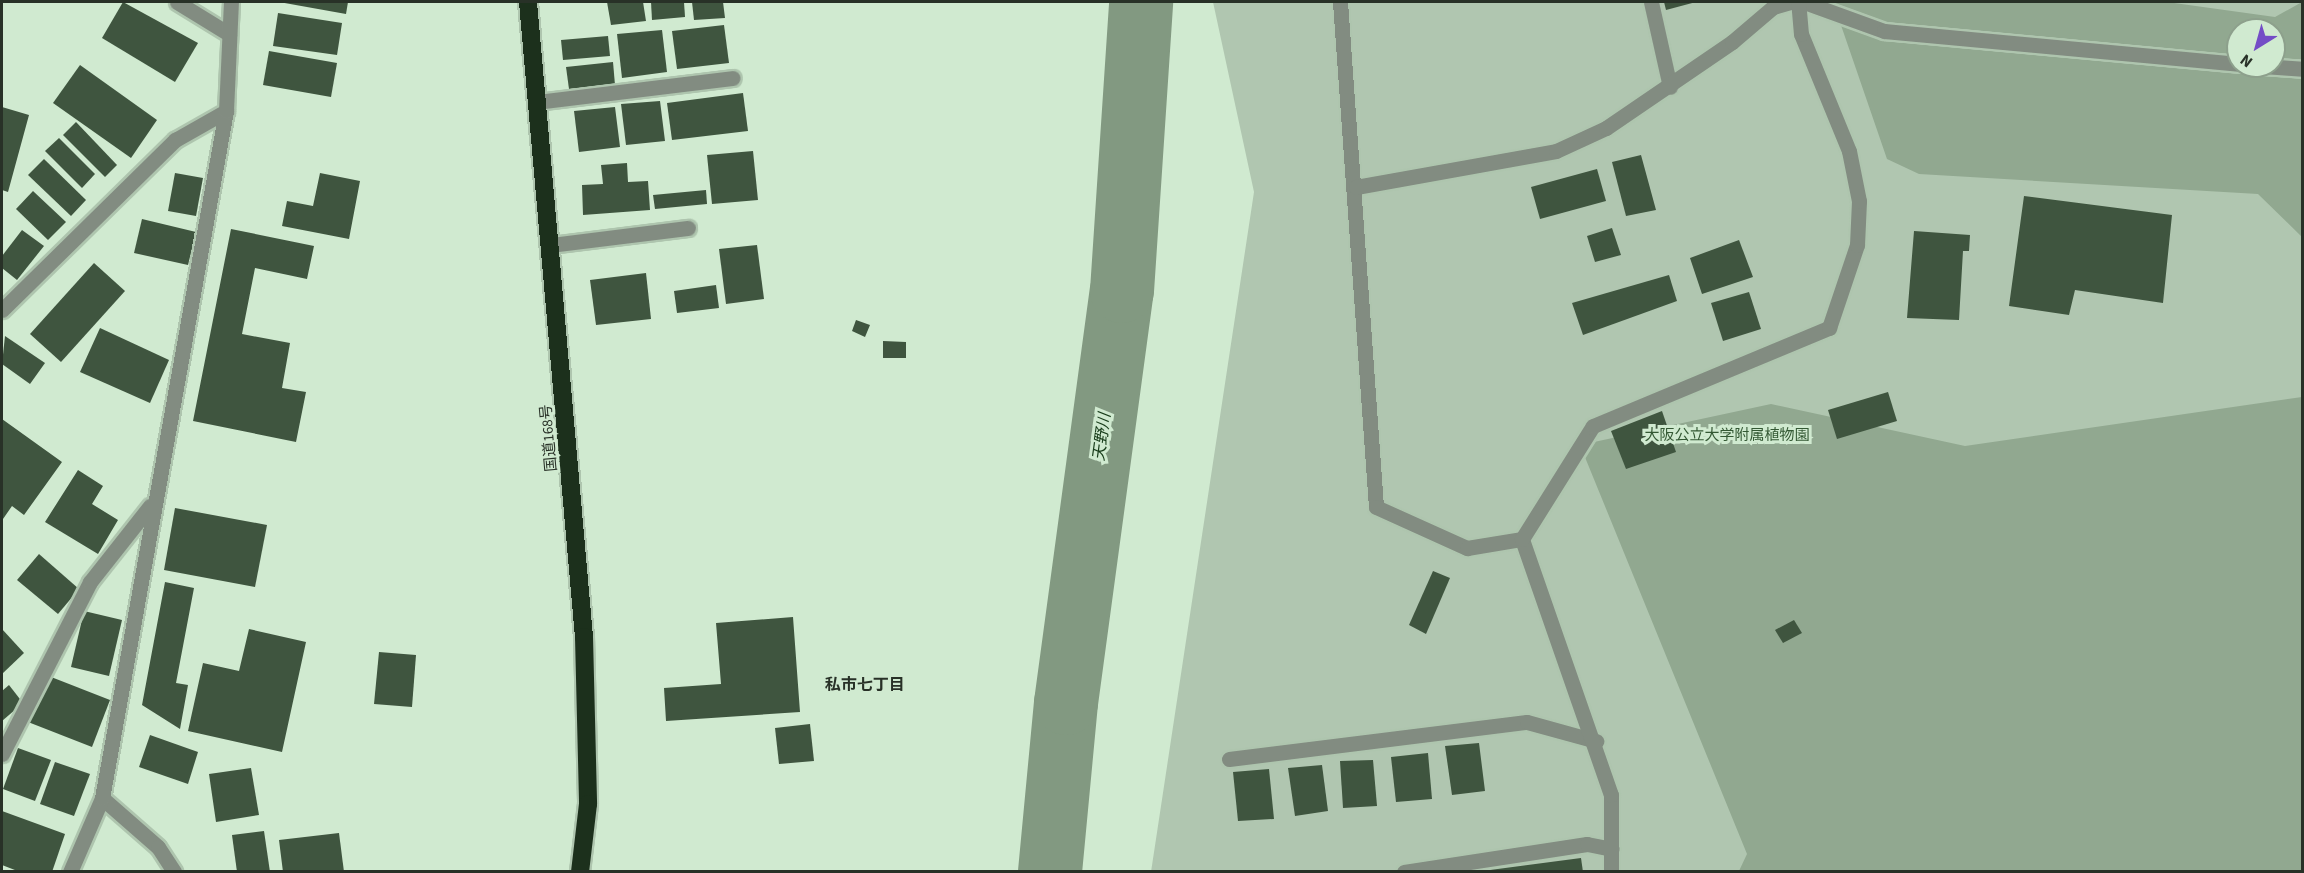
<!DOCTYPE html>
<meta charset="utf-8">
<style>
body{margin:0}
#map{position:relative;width:2304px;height:873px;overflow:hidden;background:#d0ead0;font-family:"Source Sans 3","Noto Sans JP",sans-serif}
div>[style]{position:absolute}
.green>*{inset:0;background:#b0c6b0}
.forest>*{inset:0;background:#91a890}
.river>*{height:64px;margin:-32px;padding:0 32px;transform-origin:32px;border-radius:32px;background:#829981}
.building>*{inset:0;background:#3f553f}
.roads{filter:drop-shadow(2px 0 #aec5ae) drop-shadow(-2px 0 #aec5ae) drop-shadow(0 2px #aec5ae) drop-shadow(0 -2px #aec5ae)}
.minor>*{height:15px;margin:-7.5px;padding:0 7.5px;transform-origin:7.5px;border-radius:7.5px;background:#828c81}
.highway>*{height:18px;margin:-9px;padding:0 9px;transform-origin:9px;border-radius:9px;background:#1c301c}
span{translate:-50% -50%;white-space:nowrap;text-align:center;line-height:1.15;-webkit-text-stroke:6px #d0ead0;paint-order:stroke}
.park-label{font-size:15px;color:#335833}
.street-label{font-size:15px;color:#283127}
.water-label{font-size:16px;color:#163b18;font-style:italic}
.neighbourhood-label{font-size:16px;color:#283127;font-weight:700}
.frame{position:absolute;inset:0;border:3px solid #283127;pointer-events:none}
.north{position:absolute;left:2226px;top:18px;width:60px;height:60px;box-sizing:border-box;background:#d0ead0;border:2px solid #8da08c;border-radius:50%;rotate:217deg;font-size:16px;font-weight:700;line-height:24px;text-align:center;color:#283127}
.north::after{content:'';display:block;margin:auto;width:21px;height:27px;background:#744dc6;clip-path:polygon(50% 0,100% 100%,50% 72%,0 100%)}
</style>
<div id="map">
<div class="green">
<div style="clip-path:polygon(evenodd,1213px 2px,2302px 2px,2302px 871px,1151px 872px,1254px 192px,1213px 2px,2238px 30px,2274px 30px,2274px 66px,2238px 66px,2238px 30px)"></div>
</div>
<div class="forest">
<div style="clip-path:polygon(evenodd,1833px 2px,2167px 2px,2275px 17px,2302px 2px,2302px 237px,2258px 194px,1919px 174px,1887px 159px,1833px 2px,2238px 30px,2274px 30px,2274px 66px,2238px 66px,2238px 30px)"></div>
<div style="clip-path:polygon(2302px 397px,2302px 871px,1739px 871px,1747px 854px,1580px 445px,1771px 404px,1965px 446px)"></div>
</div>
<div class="river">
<div style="left:1050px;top:872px;width:170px;rotate:-84.6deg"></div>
<div style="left:1066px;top:703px;width:416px;rotate:-82.3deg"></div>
<div style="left:1122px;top:291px;width:290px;rotate:-86.2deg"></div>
</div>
<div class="building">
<div style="clip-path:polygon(123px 2px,198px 43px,175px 82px,102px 38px)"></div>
<div style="clip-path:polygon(279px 2px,348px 2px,346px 14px)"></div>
<div style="clip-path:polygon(607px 2px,643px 2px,646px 21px,611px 25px)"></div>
<div style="clip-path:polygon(651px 2px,684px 2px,685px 17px,652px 20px)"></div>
<div style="clip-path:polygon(692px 2px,723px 2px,725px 18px,694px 20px)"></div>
<div style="clip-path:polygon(1664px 2px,1696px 2px,1666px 10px)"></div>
<div style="clip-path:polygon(278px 13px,342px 23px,337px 55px,273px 46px)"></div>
<div style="clip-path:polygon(724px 25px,729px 63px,677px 69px,672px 31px)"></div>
<div style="clip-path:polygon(662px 30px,667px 72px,622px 78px,617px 34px)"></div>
<div style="clip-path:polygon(608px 36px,610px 56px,563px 60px,561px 40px)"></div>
<div style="clip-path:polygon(269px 51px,337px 63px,331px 97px,263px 85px)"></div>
<div style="clip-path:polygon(613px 62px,615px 85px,569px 89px,566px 67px)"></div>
<div style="clip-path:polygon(80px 65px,157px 120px,131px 158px,53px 103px)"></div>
<div style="clip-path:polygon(743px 93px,748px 131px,672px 140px,667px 103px)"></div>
<div style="clip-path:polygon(660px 101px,665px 141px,626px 145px,621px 104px)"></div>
<div style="clip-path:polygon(2px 107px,29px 115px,8px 192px,2px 190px)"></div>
<div style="clip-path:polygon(615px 107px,620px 147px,579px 152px,574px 111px)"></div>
<div style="clip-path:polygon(76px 122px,117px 165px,105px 177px,63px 135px)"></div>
<div style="clip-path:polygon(59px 138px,95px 174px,82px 188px,45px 151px)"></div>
<div style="clip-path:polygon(753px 151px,758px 200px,712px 204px,707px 155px)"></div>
<div style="clip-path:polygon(1641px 155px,1656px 210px,1626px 216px,1612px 162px)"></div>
<div style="clip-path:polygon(44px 159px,86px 200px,71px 216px,28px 175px)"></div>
<div style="clip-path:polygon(627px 163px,628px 182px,648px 181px,650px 210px,583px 215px,582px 185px,603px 184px,601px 165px)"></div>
<div style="clip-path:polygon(1597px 169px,1606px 201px,1540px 219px,1531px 187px)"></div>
<div style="clip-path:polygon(175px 173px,203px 178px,196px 216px,168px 211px)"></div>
<div style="clip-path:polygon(320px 173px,360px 181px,349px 239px,282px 226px,287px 201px,313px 206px)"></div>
<div style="clip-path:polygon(706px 190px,707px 204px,655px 209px,653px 195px)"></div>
<div style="clip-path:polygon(33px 191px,66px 222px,48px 240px,16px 209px)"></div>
<div style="clip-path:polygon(2024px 196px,2172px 215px,2163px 303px,2075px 290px,2069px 315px,2009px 306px)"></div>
<div style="clip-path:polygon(142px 219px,196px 232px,188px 265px,134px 253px)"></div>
<div style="clip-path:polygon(1612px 228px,1621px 255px,1595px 262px,1587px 236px)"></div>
<div style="clip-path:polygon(231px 229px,314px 246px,307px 279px,255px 268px,242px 334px,290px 343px,282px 388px,306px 392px,296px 442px,193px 421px)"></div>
<div style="clip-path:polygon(22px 230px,44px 246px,17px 280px,2px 268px,2px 256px)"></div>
<div style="clip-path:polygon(1914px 231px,1970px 235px,1969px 251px,1963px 251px,1959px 320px,1907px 318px)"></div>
<div style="clip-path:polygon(1739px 240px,1753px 277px,1702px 294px,1690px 258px)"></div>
<div style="clip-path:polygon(757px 245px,764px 299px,726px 304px,719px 249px)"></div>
<div style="clip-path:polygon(94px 263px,125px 291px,61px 362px,30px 334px)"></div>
<div style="clip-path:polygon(646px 273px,651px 319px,596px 325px,590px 280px)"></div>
<div style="clip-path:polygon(1669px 275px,1677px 301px,1583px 335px,1572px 303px)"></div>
<div style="clip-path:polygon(716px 285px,719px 308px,677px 313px,674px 291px)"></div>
<div style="clip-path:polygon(1749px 292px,1761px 329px,1723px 341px,1711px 303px)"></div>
<div style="clip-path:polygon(856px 320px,870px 325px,865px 337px,852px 331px)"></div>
<div style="clip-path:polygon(100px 328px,169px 360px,150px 403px,80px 372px)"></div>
<div style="clip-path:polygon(5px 336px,45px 363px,30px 384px,2px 364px)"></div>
<div style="clip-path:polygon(883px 341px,906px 342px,906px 358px,883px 358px)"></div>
<div style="clip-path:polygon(1888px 392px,1897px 421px,1837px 439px,1828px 410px)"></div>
<div style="clip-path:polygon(1662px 411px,1676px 452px,1626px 469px,1611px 431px)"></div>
<div style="clip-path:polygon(2px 419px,62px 462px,24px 515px,12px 506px,3px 519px)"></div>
<div style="clip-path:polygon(78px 470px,103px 486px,92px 504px,118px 520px,98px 554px,45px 522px)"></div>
<div style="clip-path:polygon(175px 508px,267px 525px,255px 587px,164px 570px)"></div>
<div style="clip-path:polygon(39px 554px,79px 589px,58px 614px,17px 580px)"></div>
<div style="clip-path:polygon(1433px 571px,1450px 578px,1426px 634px,1409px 625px)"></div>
<div style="clip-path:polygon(165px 582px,194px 588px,176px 683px,188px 685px,180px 729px,142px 705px)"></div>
<div style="clip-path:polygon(84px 611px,122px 620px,109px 676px,71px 667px)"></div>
<div style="clip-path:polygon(793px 617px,800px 712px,666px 721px,664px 688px,721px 684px,716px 623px)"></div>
<div style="clip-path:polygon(1794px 620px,1802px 633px,1783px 643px,1775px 630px)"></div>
<div style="clip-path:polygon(2px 629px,24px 653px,2px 674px)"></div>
<div style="clip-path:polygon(249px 629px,306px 642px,282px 752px,188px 731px,203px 663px,239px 671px)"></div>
<div style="clip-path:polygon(379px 652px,416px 655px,412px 707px,374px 704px)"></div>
<div style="clip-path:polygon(46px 675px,110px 700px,92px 747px,28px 722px)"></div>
<div style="clip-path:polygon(9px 685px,23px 703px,2px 721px,2px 691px)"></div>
<div style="clip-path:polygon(810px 724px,814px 761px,779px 764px,775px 728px)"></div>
<div style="clip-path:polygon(150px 735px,198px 752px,188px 784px,139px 767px)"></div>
<div style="clip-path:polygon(1479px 743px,1485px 791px,1452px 795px,1445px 746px)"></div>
<div style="clip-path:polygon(18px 748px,51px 760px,35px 801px,3px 789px)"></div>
<div style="clip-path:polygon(1428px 753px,1432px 799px,1396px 802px,1391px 757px)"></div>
<div style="clip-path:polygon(1373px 760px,1377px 806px,1343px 808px,1340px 761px)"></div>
<div style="clip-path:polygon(55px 762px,90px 774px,74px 816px,40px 804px)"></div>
<div style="clip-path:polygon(1322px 765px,1328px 811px,1295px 816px,1288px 768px)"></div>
<div style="clip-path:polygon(251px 768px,259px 815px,216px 822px,209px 774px)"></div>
<div style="clip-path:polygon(1269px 769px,1274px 819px,1238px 821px,1233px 772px)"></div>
<div style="clip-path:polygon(2px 811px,65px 834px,52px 872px,20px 872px,2px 865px)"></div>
<div style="clip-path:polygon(264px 831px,270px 872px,237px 872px,232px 835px)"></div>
<div style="clip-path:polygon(339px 833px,344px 872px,283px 872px,279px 840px)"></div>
<div style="clip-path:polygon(1581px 858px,1583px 872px,1490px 872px,1490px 870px)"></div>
</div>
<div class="roads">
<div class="minor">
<div style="left:177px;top:2px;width:61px;rotate:31.6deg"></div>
<div style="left:1340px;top:2px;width:506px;rotate:85.92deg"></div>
<div style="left:1376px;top:507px;width:100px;rotate:24.3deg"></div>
<div style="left:1467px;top:548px;width:56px;rotate:-9.3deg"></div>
<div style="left:1651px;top:2px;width:87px;rotate:77.4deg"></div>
<div style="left:1804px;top:2px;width:85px;rotate:19.9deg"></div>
<div style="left:1884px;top:31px;width:356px;rotate:5.3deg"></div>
<div style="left:2263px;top:66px;width:39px;rotate:4deg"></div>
<div style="left:537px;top:102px;width:197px;rotate:-7deg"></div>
<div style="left:1356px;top:187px;width:203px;rotate:-10.2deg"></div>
<div style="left:1556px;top:151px;width:55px;rotate:-24.7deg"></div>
<div style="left:1606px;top:128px;width:153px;rotate:-34.3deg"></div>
<div style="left:1732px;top:42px;width:54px;rotate:-40.5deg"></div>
<div style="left:1773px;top:7px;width:18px;rotate:-16deg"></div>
<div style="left:551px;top:245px;width:138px;rotate:-7.1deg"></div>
<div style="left:2px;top:310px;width:243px;rotate:-44.5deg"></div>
<div style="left:175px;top:140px;width:59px;rotate:-29.6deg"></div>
<div style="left:2px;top:754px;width:193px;rotate:-62.9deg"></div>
<div style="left:90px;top:582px;width:97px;rotate:-51.7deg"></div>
<div style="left:1229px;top:759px;width:300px;rotate:-7.1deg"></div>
<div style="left:1527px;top:722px;width:72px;rotate:15.4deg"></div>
<div style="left:102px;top:798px;width:74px;rotate:41.2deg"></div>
<div style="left:158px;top:847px;width:30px;rotate:57deg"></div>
<div style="left:70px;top:872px;width:81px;rotate:-66.6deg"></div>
<div style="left:102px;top:798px;width:698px;rotate:-79.77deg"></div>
<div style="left:226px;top:111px;width:109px;rotate:-87.4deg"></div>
<div style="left:1404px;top:872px;width:185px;rotate:-8.7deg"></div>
<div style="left:1587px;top:844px;width:25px;rotate:11deg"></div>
<div style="left:1611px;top:872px;width:77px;rotate:-90deg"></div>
<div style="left:1611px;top:795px;width:271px;rotate:-109.2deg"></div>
<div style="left:1522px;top:539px;width:133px;rotate:-57.9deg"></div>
<div style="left:1593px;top:426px;width:256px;rotate:-22.6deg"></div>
<div style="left:1829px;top:328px;width:88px;rotate:-71.4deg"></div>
<div style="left:1857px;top:245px;width:44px;rotate:-87.4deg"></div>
<div style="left:1859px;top:201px;width:51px;rotate:-101.3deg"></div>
<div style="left:1849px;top:151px;width:126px;rotate:-112.3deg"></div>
<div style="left:1801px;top:34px;width:32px;rotate:-95deg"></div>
</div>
<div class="highway">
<div style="left:528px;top:2px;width:637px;rotate:84.96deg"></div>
<div style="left:584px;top:637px;width:167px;rotate:88.6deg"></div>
<div style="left:588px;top:804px;width:68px;rotate:96.7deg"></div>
</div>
</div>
<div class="park-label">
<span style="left:1727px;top:436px">大阪公立大学附属植物園</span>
</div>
<div class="street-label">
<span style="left:549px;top:438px;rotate:-95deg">国道168号</span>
</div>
<div class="water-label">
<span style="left:1102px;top:437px;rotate:-82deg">天野川</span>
</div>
<div class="neighbourhood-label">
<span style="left:865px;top:685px">私市七丁目</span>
</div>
<div class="frame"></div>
<div class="north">N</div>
</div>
